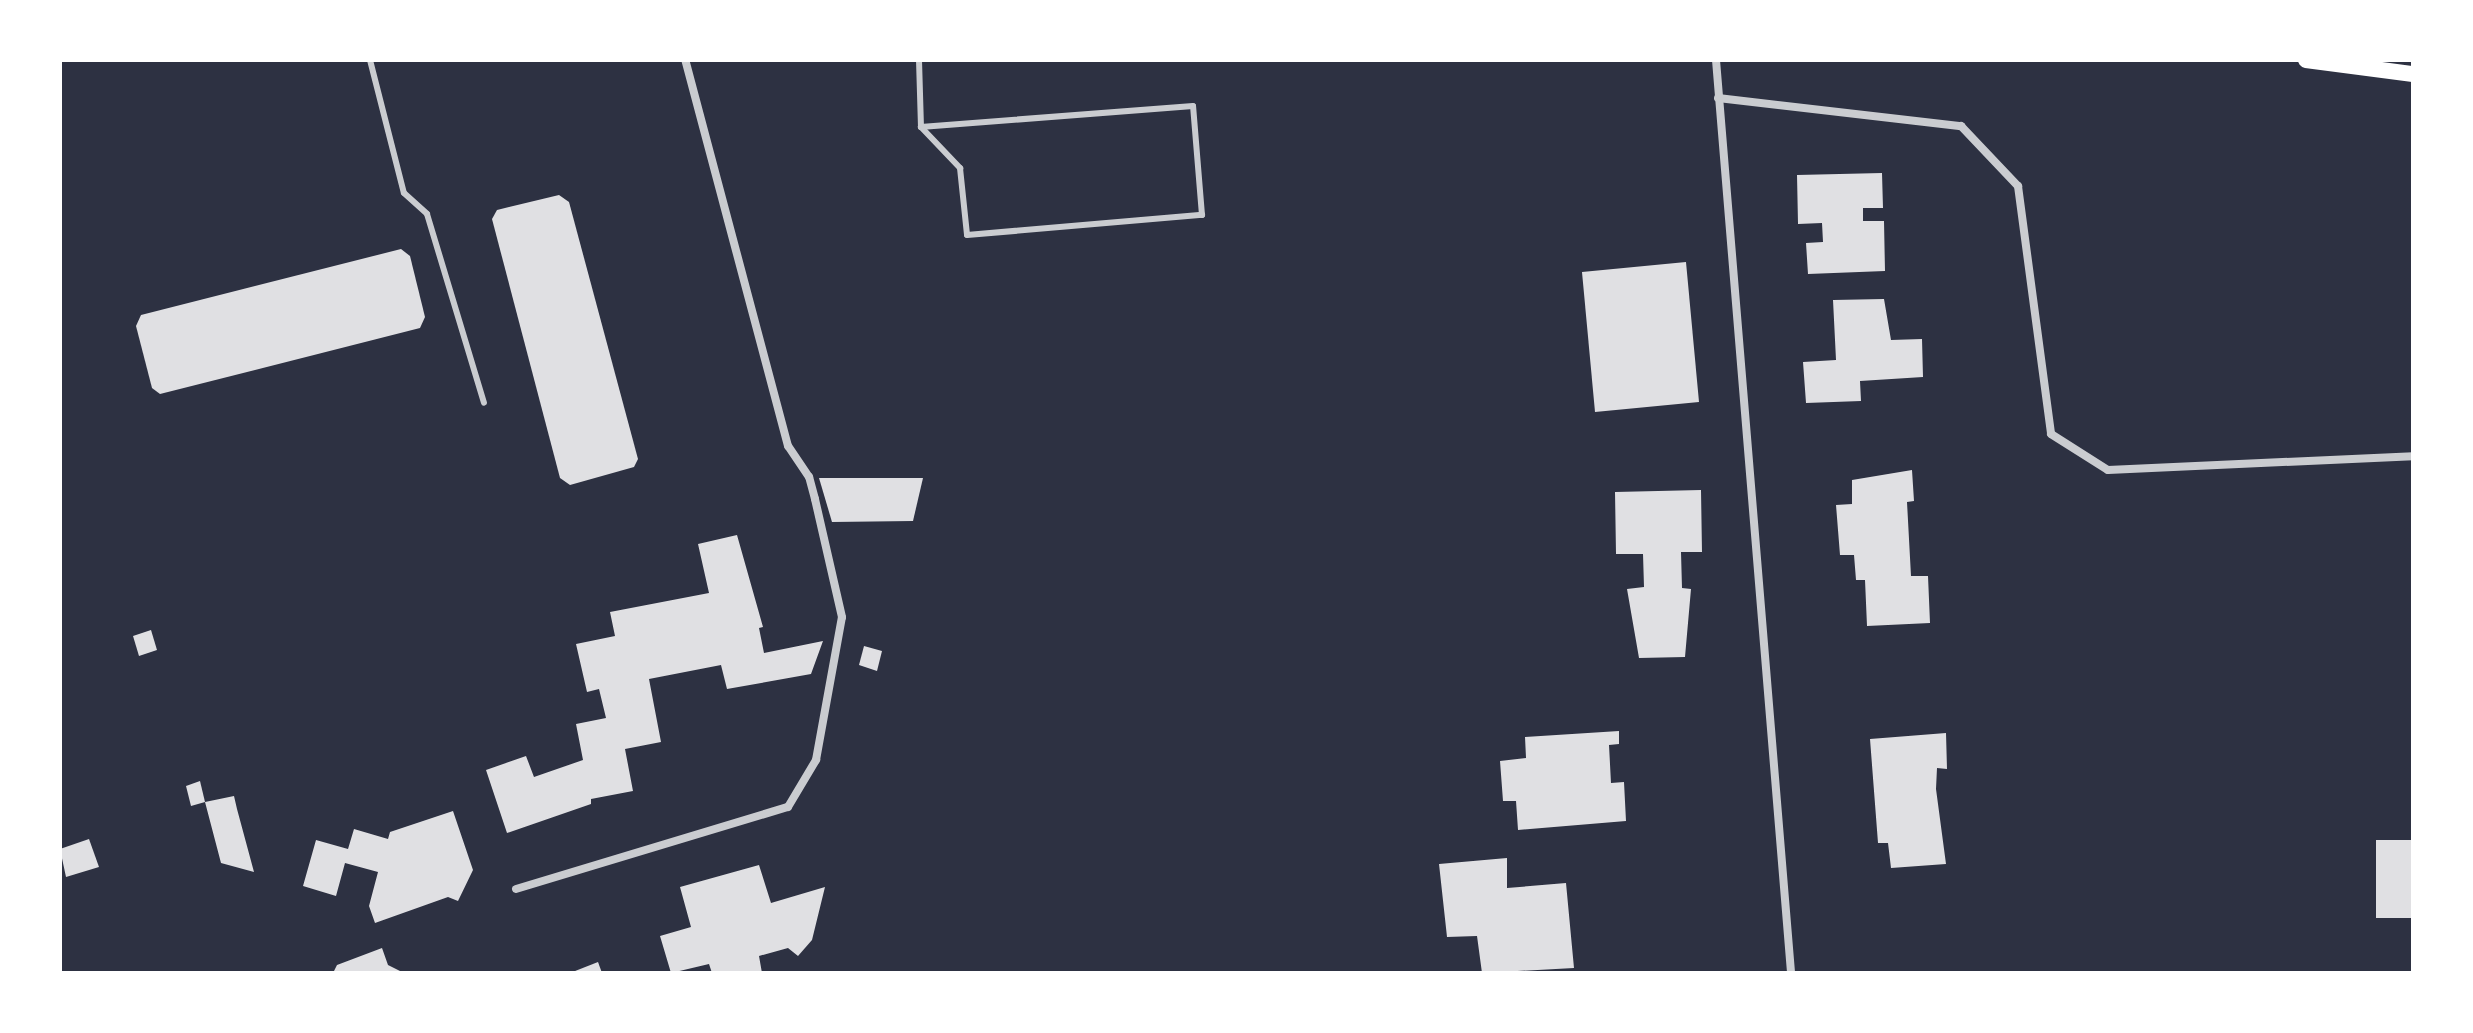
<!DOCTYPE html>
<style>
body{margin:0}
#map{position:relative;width:2473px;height:1033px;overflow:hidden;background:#2d3142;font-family:"Zilla Slab",serif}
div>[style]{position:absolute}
.building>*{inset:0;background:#e0e0e3}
.service>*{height:6px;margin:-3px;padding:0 3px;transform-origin:3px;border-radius:3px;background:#caccd0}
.minor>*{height:8px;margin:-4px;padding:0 4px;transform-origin:4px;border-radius:4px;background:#caccd0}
.secondary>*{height:16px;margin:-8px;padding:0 8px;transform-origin:8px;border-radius:8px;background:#fff}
span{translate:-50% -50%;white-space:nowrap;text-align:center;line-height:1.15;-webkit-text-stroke:8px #fff;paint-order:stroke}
.frame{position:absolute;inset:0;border:62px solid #fff;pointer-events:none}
</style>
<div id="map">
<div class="building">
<div style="clip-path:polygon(1882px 173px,1883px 208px,1863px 208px,1863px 221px,1884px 221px,1885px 271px,1808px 274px,1806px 243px,1823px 242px,1822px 223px,1798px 224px,1797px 175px)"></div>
<div style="clip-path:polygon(559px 195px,569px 202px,638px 459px,634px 467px,570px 485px,560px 478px,492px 219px,497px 210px)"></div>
<div style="clip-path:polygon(401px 249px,410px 256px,425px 317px,420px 328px,160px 394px,152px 388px,136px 326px,141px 315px)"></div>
<div style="clip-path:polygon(1686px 262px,1699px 402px,1595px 412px,1582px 272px)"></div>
<div style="clip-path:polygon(1884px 299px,1891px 340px,1922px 339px,1923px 377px,1860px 381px,1861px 401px,1806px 403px,1803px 362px,1836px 360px,1833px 300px)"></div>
<div style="clip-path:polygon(1912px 470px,1914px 501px,1907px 502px,1911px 576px,1928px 576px,1930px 623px,1867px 626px,1865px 580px,1856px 580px,1854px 555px,1840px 555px,1836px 505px,1852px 504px,1852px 480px)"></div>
<div style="clip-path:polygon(819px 478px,923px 478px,913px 521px,832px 522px)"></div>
<div style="clip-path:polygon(1701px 490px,1702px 552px,1681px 552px,1682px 588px,1691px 589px,1685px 657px,1639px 658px,1627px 589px,1644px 587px,1643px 554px,1616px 554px,1615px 492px)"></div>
<div style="clip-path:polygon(737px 535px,763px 627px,759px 628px,764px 653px,823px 641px,811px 674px,727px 689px,721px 665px,649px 679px,661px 742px,625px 749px,633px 791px,591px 799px,591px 804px,507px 833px,486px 770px,526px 756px,534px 777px,583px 760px,576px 724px,606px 718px,599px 689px,587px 692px,576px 644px,615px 636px,610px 612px,709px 593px,698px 544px)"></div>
<div style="clip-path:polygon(151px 630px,157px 650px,139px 656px,133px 636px)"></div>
<div style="clip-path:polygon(864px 646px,882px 651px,877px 671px,859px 665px)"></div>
<div style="clip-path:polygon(1619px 731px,1619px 744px,1609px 745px,1611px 783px,1624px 782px,1626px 821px,1518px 830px,1516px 801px,1503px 801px,1500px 761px,1526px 758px,1525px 737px)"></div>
<div style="clip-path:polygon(1946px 733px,1947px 769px,1937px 768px,1936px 789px,1946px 864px,1891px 868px,1888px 843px,1878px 843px,1870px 739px)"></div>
<div style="clip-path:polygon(200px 781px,205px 802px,191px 806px,186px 786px)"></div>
<div style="clip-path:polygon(234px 796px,237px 809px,254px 872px,221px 863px,205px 802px)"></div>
<div style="clip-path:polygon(453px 811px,473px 870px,458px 901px,448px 897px,375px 923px,369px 906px,378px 872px,345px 863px,336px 896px,303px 886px,316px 840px,348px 849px,354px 829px,388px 839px,390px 832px)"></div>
<div style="clip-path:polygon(89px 839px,99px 867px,66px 877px,60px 849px)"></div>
<div style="clip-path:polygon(2376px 840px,2413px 840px,2413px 918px,2376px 918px)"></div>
<div style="clip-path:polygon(1507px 858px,1507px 888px,1566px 883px,1574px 968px,1482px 973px,1477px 936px,1447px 937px,1439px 864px)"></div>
<div style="clip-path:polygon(759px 865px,771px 903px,825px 887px,812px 940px,798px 956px,788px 948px,759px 956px,762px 973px,712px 973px,709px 964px,671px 973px,660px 936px,691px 927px,680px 887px)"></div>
<div style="clip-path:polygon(382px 948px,388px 965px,404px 973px,333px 973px,337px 965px)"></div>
<div style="clip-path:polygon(598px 962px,602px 973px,570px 973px)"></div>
</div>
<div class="service">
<div style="left:370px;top:60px;width:137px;rotate:75.7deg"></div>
<div style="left:404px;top:193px;width:31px;rotate:42deg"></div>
<div style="left:427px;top:214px;width:197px;rotate:73.2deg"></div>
<div style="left:919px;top:60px;width:67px;rotate:88.3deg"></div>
<div style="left:921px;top:127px;width:57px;rotate:46.4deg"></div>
<div style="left:960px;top:168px;width:67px;rotate:84deg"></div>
<div style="left:967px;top:235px;width:236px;rotate:-4.9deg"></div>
<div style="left:1202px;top:215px;width:109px;rotate:-94.7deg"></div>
<div style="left:1193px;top:106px;width:273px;rotate:175.6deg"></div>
</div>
<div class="minor">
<div style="left:1716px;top:60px;width:916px;rotate:85.3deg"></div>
<div style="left:1718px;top:98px;width:245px;rotate:6.6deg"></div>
<div style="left:1961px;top:126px;width:83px;rotate:46.5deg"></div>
<div style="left:2018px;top:186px;width:250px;rotate:82.4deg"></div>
<div style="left:2051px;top:434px;width:67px;rotate:32.3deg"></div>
<div style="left:2108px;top:470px;width:305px;rotate:-2.6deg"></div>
<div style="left:516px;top:889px;width:284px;rotate:-16.8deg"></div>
<div style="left:788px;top:807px;width:55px;rotate:-59.2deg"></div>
<div style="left:816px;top:760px;width:145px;rotate:-79.7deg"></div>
<div style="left:842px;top:617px;width:121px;rotate:-102.9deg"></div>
<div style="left:815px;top:499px;width:23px;rotate:-105deg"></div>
<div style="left:809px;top:477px;width:37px;rotate:-124deg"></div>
<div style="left:788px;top:446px;width:400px;rotate:-104.9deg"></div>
</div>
<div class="secondary">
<div style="left:2306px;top:60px;width:108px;rotate:7.5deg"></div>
</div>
<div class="frame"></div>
</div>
